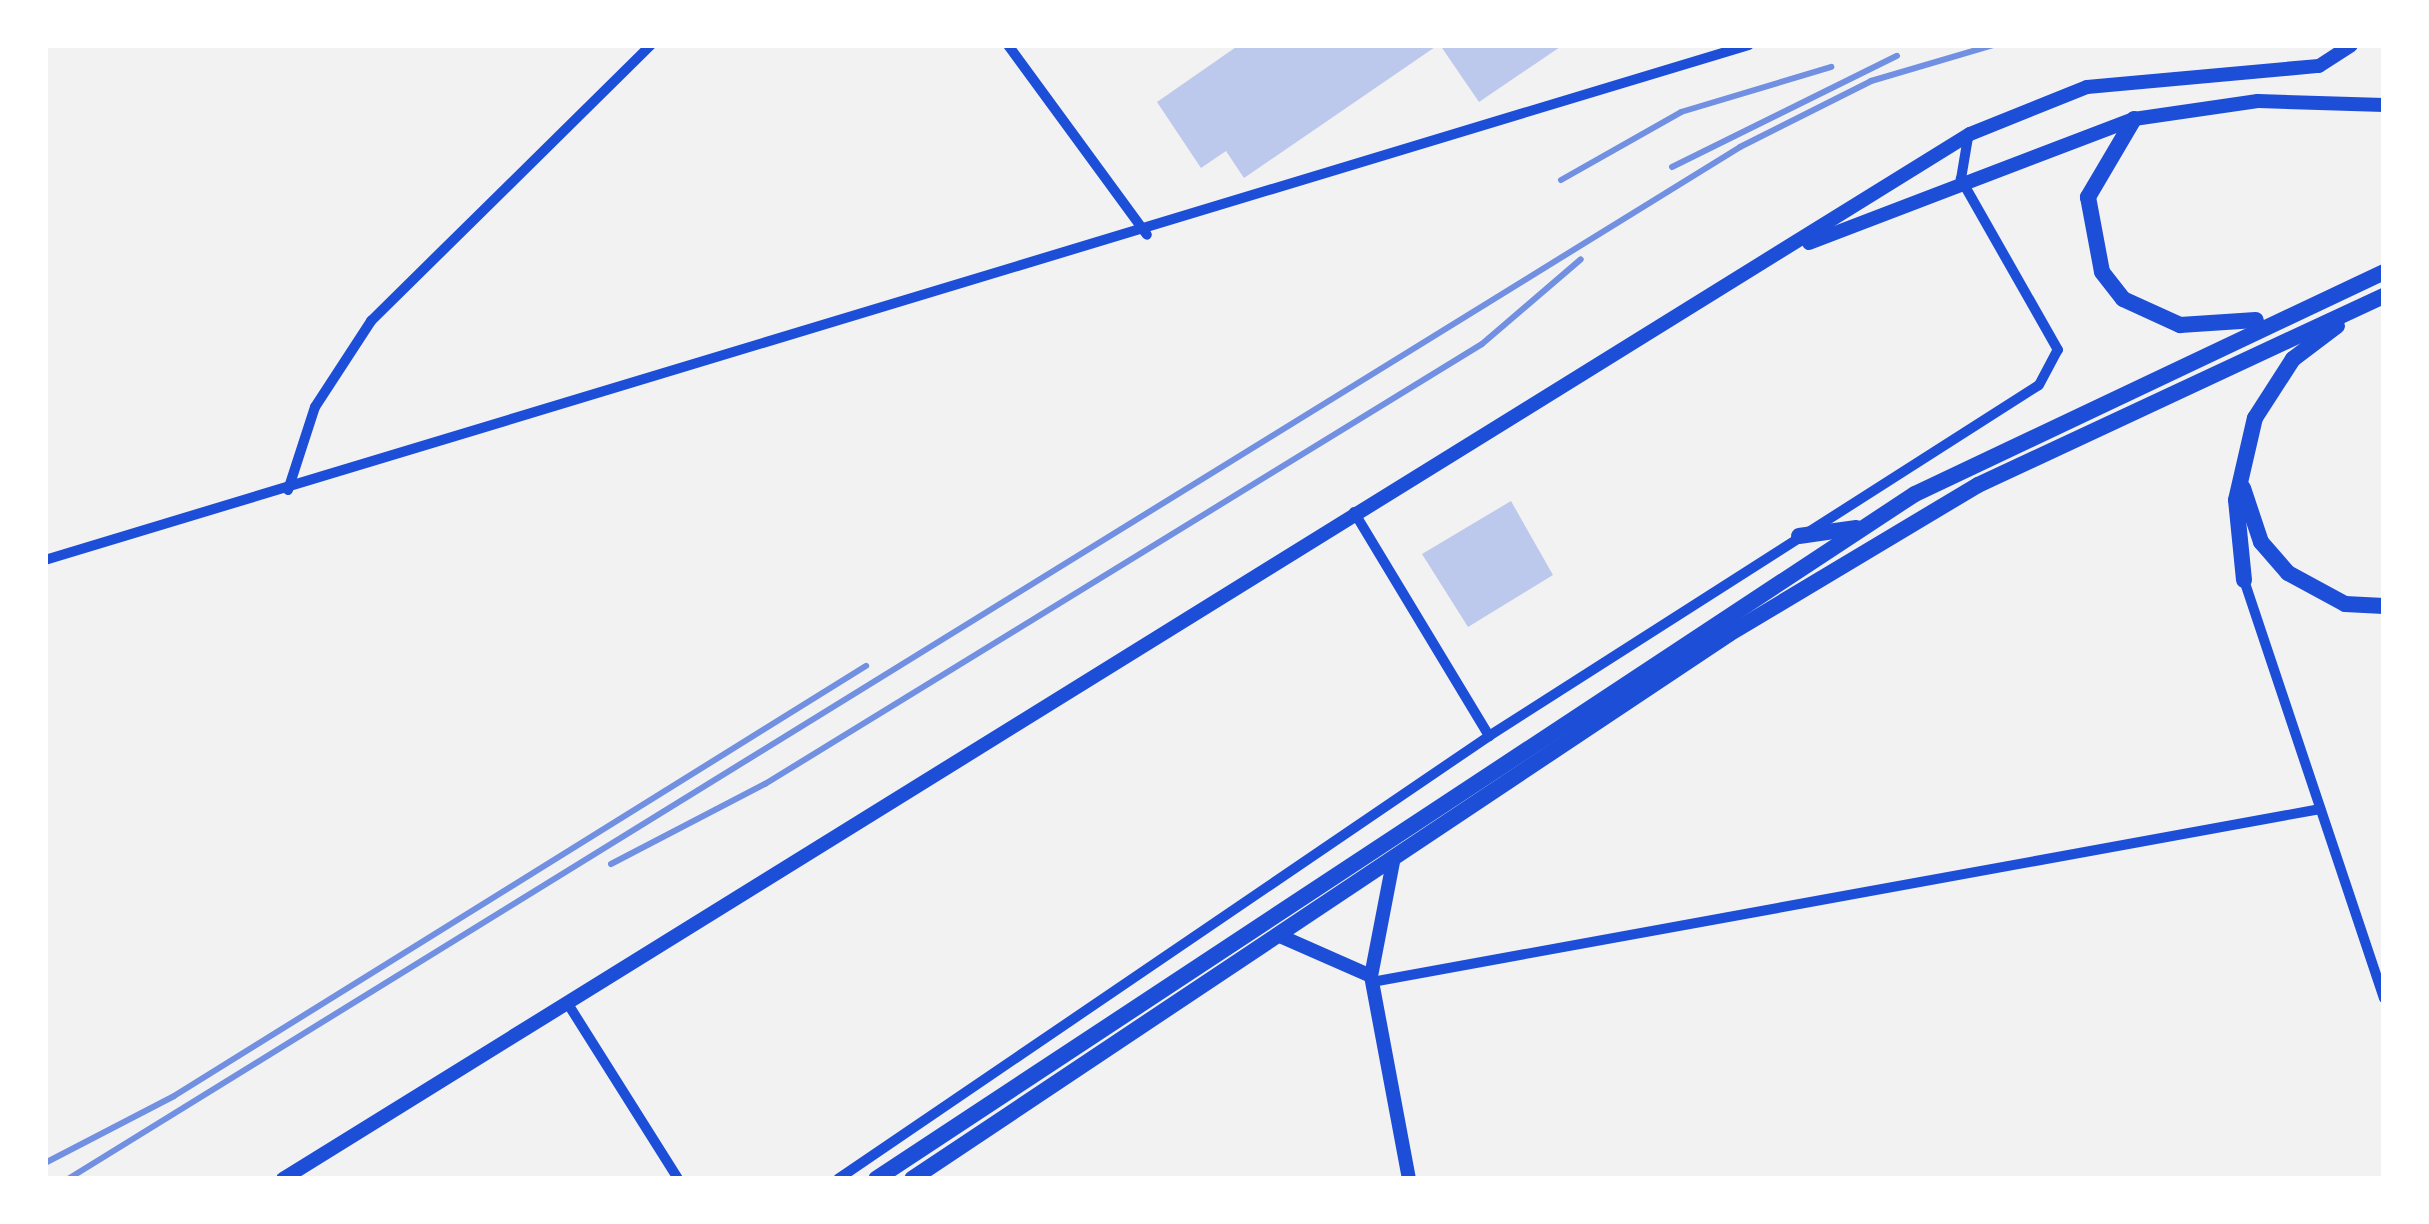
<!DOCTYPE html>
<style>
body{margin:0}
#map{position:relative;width:2429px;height:1224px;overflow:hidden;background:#f2f2f2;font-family:"Open Sans",sans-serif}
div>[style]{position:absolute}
.building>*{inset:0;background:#bdc9ec}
.minor>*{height:10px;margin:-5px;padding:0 5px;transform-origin:5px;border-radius:5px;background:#1d4ed8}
.tertiary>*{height:14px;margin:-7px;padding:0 7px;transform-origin:7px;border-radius:7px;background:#1d4ed8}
.primary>*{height:16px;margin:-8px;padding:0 8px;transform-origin:8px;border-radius:8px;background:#1d4ed8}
.rail>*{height:6px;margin:-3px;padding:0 3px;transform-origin:3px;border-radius:3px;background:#7290e2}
span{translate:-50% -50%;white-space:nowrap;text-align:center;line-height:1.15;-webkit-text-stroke:10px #fff;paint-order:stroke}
.frame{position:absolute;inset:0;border:48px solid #fff;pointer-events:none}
</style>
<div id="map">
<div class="building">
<div style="clip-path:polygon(1239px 45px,1438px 45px,1244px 178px,1226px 151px,1201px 168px,1157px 102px)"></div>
<div style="clip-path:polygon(1440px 45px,1563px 45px,1479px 102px)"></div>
<div style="clip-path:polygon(1511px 501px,1553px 575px,1468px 627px,1422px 554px)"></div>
</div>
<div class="minor">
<div style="left:1008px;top:45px;width:235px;rotate:53.8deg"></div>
<div style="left:288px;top:490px;width:87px;rotate:-72deg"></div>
<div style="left:315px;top:407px;width:103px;rotate:-56.9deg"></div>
<div style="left:371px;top:321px;width:393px;rotate:-44.6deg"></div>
<div style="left:1354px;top:512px;width:262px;rotate:58.9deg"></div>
<div style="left:45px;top:560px;width:1780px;rotate:-16.82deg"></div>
<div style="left:2244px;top:580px;width:441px;rotate:71.5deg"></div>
<div style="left:1372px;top:982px;width:964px;rotate:-10.34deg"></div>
<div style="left:568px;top:1004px;width:207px;rotate:57.8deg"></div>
<div style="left:838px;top:1179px;width:787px;rotate:-34.23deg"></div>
<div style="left:1489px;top:736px;width:652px;rotate:-32.55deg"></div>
<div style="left:2039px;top:385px;width:40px;rotate:-62deg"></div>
<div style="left:2058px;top:350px;width:197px;rotate:-119.6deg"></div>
<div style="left:1961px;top:179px;width:43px;rotate:-80.5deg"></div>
</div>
<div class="tertiary">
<div style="left:1809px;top:243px;width:348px;rotate:-20.9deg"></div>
<div style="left:2134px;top:119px;width:125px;rotate:-8.3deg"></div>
<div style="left:2258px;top:101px;width:126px;rotate:1.8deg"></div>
<div style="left:1393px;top:862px;width:116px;rotate:100.9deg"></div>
<div style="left:1371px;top:976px;width:207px;rotate:79.4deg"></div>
<div style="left:1280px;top:936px;width:99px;rotate:23.7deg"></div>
<div style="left:283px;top:1179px;width:1984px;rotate:-31.78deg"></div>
<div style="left:1970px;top:134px;width:126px;rotate:-21.9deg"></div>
<div style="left:2087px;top:87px;width:233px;rotate:-5.2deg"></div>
<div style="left:2319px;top:66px;width:38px;rotate:-33deg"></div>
</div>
<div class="primary">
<div style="left:2134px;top:119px;width:91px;rotate:120.5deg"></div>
<div style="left:2088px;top:197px;width:76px;rotate:79.4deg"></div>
<div style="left:2102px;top:272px;width:34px;rotate:52deg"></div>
<div style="left:2123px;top:299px;width:63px;rotate:24.5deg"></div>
<div style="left:2180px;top:325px;width:76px;rotate:-3.8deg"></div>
<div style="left:2243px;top:488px;width:57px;rotate:71.6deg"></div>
<div style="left:2261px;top:542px;width:41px;rotate:48.9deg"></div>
<div style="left:2288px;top:573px;width:65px;rotate:28.5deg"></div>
<div style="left:2345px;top:604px;width:39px;rotate:3deg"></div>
<div style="left:1799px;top:536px;width:58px;rotate:-8deg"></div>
<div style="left:2244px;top:580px;width:80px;rotate:-95.7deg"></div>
<div style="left:2236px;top:500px;width:84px;rotate:-77deg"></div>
<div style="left:2255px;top:418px;width:70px;rotate:-57.2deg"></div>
<div style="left:2293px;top:359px;width:55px;rotate:-36.9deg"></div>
<div style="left:876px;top:1179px;width:1244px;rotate:-33.4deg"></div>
<div style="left:1915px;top:494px;width:519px;rotate:-25.33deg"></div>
<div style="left:912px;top:1179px;width:982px;rotate:-33.71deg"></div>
<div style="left:1729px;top:634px;width:290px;rotate:-30.9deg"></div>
<div style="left:1978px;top:485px;width:448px;rotate:-25deg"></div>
</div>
<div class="rail">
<div style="left:1672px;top:167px;width:251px;rotate:-26.3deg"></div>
<div style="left:1561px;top:180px;width:138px;rotate:-29.5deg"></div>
<div style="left:1681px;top:112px;width:157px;rotate:-16.7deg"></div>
<div style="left:611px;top:864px;width:174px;rotate:-27.5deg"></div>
<div style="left:765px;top:784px;width:841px;rotate:-31.54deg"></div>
<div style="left:1482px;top:344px;width:130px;rotate:-40.6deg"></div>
<div style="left:45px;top:1163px;width:145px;rotate:-27.4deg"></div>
<div style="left:174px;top:1096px;width:815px;rotate:-31.86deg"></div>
<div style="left:68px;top:1179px;width:1965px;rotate:-31.68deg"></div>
<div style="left:1740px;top:147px;width:147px;rotate:-26.7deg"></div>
<div style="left:1871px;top:81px;width:127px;rotate:-16.4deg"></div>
</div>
<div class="frame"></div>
</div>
